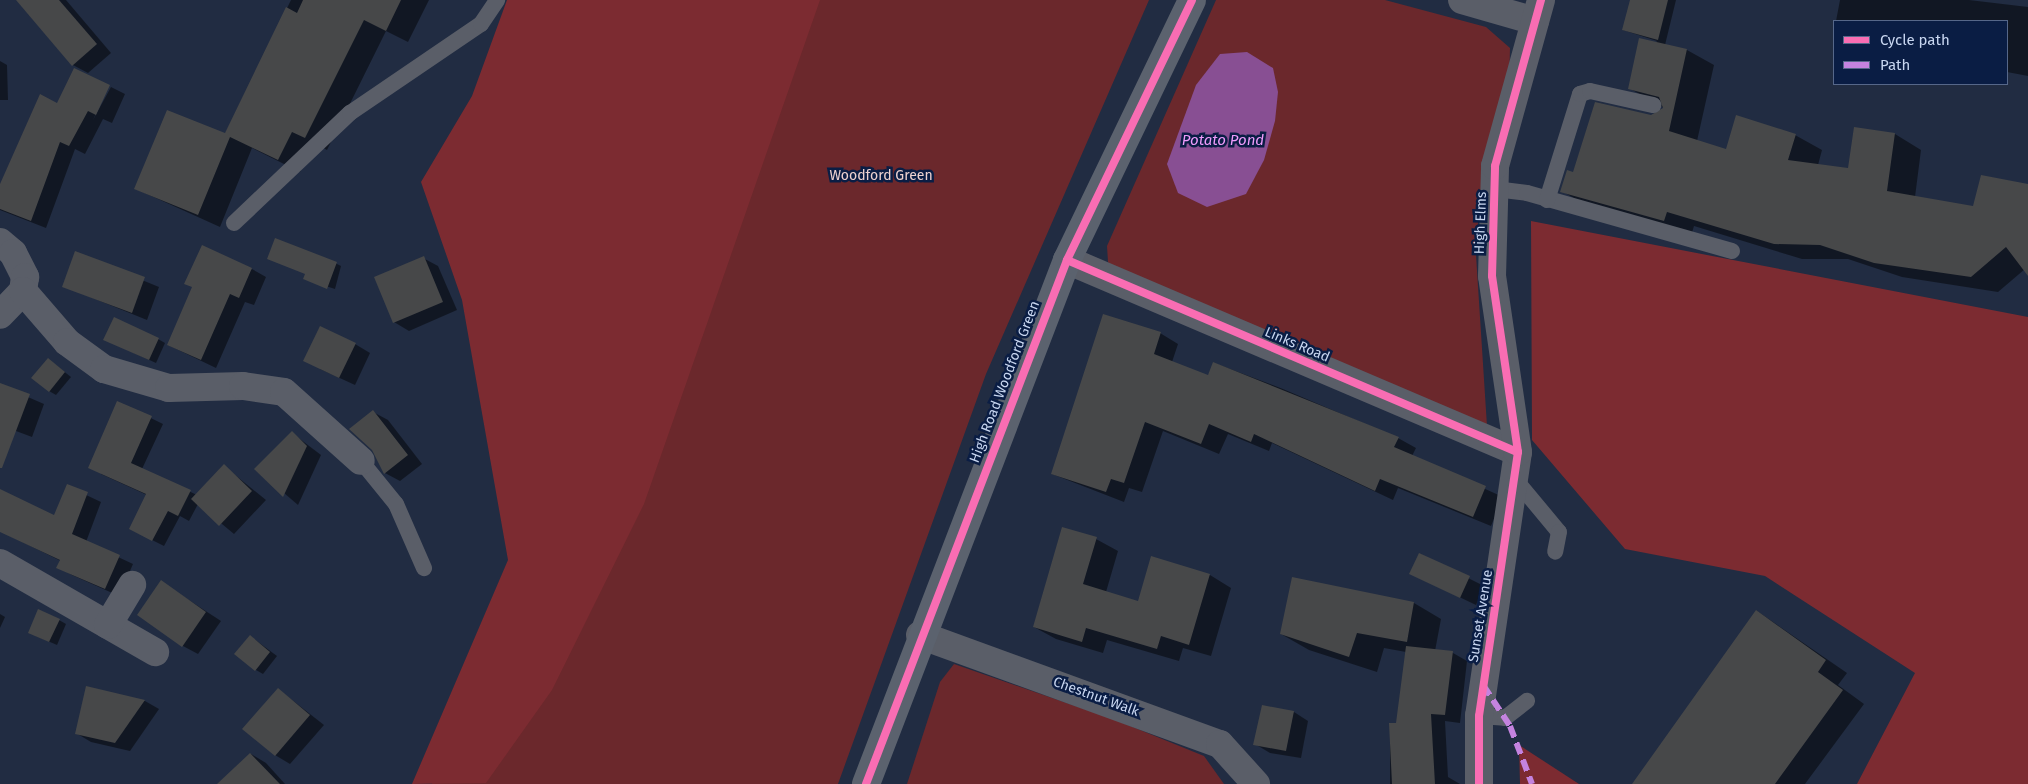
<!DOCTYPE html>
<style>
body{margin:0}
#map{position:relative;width:2028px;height:784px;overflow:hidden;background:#212c42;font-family:"Fira Sans",sans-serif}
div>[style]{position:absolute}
.green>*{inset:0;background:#6b282c}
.forest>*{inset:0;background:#7c2b31}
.water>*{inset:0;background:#884f93}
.shadow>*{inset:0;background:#0007}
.building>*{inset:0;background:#474849}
.lane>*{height:16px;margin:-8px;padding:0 8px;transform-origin:8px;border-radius:8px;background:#5a5e68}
.street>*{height:28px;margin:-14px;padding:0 14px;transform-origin:14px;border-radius:14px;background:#5a5e68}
.primary>*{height:28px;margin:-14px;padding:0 14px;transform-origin:14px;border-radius:14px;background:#5b626e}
.quiet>*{height:6px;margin-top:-3px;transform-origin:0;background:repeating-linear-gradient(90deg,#c483df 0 12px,transparent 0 18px)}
.cycleway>*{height:8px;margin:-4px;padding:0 4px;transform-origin:4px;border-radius:4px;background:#f96db3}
span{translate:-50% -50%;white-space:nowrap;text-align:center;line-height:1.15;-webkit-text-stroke:5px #0a1d44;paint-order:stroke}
.park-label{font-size:14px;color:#eed2d0}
.street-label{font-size:14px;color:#c8d6f0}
.water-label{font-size:15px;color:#f09cfc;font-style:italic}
.legend{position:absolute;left:1833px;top:20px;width:175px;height:65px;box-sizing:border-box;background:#0a1d44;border:1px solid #566789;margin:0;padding:6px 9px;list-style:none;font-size:15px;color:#c8d6f0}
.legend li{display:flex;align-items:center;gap:10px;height:25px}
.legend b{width:25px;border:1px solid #566789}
</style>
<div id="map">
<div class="green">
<div style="clip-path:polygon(765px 0,1149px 0,986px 374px,838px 784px,432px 784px)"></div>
<div style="clip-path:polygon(1216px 0,1385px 0,1486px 27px,1510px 48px,1509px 91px,1480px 192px,1476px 255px,1487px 426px,1116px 272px,1108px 262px,1107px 246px)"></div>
<div style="clip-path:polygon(954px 664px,1113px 719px,1204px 756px,1224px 784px,907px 784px,940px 682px)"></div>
</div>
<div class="forest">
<div style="clip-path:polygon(507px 0,820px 0,644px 504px,552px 690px,486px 783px,412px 784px,508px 560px,462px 300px,421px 182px,472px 96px)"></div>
<div style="clip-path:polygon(1531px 221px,2028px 317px,2028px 784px,1857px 784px,1915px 673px,1765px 576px,1625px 549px,1532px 440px)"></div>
<div style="clip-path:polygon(1519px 745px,1579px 784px,1520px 784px)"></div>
</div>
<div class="water">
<div style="clip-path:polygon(1247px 52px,1273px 68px,1278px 92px,1275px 121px,1264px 160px,1246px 194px,1207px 207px,1178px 193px,1167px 164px,1196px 85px,1220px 54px)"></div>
</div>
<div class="shadow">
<div style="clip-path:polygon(25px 0,66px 0,111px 53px,88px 73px,73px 65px)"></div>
<div style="clip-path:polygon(291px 0,429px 0,408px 42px,386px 31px,327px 150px,314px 143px,300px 172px,252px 148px,220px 227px,136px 189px,225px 134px)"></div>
<div style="clip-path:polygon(1631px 0,1676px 0,1665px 45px,1687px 50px,1714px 65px,1697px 141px,1726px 150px,1795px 135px,1822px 150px,1818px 165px,1849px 169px,1895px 134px,1921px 150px,1915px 197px,1974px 208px,2028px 185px,2028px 273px,2025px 269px,1998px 292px,1902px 277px,1848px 259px,1802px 259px,1694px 226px,1691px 236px,1589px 207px,1562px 191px,1574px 174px,1664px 108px,1629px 88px,1657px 41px,1623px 30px)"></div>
<div style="clip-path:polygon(1840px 0,1969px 0,2028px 7px,2028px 76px,2007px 72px,2007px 21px,1836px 21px)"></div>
<div style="clip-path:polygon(0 61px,7px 65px,8px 100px,0 100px)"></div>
<div style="clip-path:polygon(109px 85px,93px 120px,111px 87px,125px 94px,112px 123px,103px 119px,85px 154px,75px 149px,46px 228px,0 210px,0 188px,40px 96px,58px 105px)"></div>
<div style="clip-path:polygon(76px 253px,159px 287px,147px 320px,63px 286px)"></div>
<div style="clip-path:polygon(423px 258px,438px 266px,457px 310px,409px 331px,394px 322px)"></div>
<div style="clip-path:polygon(333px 262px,341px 266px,335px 289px,304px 279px)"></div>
<div style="clip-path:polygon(252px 269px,266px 277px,254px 305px,245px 302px,216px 368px,168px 345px)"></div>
<div style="clip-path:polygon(1160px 333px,1178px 344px,1172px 362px,1208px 376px,1214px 363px,1283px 389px,1398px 438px,1416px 448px,1412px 456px,1503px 497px,1491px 526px,1398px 488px,1393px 500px,1272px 443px,1269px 451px,1228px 434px,1219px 454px,1163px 431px,1142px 492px,1129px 488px,1124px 502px,1052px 474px)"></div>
<div style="clip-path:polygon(158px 339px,165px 343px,156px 363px,112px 343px)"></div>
<div style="clip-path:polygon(355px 344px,370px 353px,355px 385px,320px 369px)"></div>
<div style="clip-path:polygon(48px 359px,71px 377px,56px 395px,49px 391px)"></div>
<div style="clip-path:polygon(0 385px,44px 404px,32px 437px,0 425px)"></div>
<div style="clip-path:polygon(118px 402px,163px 424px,142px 469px,197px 495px,224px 466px,266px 500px,234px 534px,198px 504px,189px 521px,180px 516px,164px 546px,142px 535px,147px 495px,101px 474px)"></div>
<div style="clip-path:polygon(373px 412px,388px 420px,422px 464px,400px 481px,385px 473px)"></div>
<div style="clip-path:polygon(292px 433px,321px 455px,298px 505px,256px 469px)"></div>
<div style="clip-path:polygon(67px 486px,101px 502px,86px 542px,133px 564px,119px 596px,72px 575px,58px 567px,61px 561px,0 531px,0 506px,55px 517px)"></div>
<div style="clip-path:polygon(1096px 539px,1118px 551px,1106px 592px,1139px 602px,1210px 575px,1231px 588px,1211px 656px,1183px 648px,1179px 661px,1107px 640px,1103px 653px,1056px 639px,1034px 627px)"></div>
<div style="clip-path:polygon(1420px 554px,1484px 586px,1476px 605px,1411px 574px)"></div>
<div style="clip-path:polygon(1293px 578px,1414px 603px,1441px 619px,1435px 651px,1453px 653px,1467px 661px,1460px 723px,1445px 721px,1448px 777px,1460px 784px,1390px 784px,1390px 724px,1398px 724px,1406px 652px,1384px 648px,1377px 672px,1309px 650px,1281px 634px)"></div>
<div style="clip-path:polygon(161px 582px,221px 621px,198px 654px,183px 646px)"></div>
<div style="clip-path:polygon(1757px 611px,1847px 673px,1838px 685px,1864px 704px,1805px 784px,1634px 784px)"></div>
<div style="clip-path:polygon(0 614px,5px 617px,0 628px)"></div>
<div style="clip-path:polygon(59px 620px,66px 624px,57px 645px,36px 636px)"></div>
<div style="clip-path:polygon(250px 636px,277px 656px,263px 674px,256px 670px)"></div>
<div style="clip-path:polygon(87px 688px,145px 701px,159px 709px,130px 751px,91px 742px,76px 733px)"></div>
<div style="clip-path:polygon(278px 689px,324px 725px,290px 764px,275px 755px)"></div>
<div style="clip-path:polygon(1294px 712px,1308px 721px,1301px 758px,1270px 753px,1255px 744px)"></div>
<div style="clip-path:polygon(251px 754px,266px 763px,285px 784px,219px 784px)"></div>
</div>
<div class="building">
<div style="clip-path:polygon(16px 0,59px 0,97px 44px,72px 66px)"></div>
<div style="clip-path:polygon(303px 0,401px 0,386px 31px,364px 20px,305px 138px,292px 132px,278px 160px,230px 137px,198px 215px,134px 189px,167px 110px,225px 133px,286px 7px,297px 13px)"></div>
<div style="clip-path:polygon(1630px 0,1668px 0,1658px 40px,1622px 30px)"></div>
<div style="clip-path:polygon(1639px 38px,1687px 49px,1669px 131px,1726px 149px,1736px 115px,1796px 134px,1788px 160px,1848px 168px,1854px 127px,1895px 133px,1887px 191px,1973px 206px,1981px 175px,2028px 184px,2028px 276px,2006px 247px,1971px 277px,1874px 263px,1820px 245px,1774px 244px,1667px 212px,1664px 221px,1560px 192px,1567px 170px,1573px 172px,1595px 102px,1651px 115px,1663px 108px,1659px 97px,1628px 89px)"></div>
<div style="clip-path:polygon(74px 68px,110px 85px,96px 115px,88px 111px,69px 146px,60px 142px,31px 221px,0 209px,0 184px,40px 94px,57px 103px)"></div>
<div style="clip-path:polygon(275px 238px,337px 262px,327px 289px,303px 279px,305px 274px,267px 259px)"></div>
<div style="clip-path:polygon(202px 245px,252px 268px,239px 298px,230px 294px,201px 360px,167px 345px,192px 287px,184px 284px)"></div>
<div style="clip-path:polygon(75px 251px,145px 277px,132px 313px,62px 287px)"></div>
<div style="clip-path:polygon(424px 256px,443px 302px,393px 323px,374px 277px)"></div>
<div style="clip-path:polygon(1103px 314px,1161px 332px,1154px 354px,1208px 375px,1213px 362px,1399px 437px,1394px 447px,1486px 486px,1473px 517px,1380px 479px,1375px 491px,1254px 434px,1251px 442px,1209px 424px,1201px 444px,1145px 422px,1124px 483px,1111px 479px,1106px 492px,1051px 474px)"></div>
<div style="clip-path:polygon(114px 317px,159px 338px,149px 360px,103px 340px)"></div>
<div style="clip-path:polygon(320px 326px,356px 343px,339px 378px,303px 361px)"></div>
<div style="clip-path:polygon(48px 358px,65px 372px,49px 392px,31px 378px)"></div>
<div style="clip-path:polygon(0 383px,30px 394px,2px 468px,0 468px)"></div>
<div style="clip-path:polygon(117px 401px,152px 416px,131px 463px,191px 490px,178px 516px,168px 511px,152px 541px,129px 529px,146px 494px,88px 468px)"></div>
<div style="clip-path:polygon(373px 410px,408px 455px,384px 474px,372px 450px,349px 429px)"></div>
<div style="clip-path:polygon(292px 431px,307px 446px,283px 497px,254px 469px)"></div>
<div style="clip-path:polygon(224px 464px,252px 491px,219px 526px,191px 499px)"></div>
<div style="clip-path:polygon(67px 484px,88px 492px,72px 534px,120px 555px,105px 589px,56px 568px,60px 560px,0 532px,0 489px,54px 515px)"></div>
<div style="clip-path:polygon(1062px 527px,1097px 537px,1083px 584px,1138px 601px,1151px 556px,1210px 574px,1189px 645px,1161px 636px,1157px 649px,1086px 628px,1082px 642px,1033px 627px)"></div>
<div style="clip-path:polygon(1419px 553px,1470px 576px,1460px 598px,1409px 574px)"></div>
<div style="clip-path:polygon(1292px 577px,1414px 602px,1407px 642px,1357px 633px,1349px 657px,1280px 634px)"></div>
<div style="clip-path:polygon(161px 580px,206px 612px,182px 647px,137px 615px)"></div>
<div style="clip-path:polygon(38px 609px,60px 619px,49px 642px,28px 633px)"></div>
<div style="clip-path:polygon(1756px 610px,1826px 660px,1818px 672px,1843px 690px,1775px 784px,1632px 784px)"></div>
<div style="clip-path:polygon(250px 635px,270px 652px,255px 671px,234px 654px)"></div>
<div style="clip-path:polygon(1406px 646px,1453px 651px,1445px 715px,1431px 714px,1435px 784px,1392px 784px,1389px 723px,1396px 723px)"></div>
<div style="clip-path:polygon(86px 686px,145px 700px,115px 743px,75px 734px)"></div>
<div style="clip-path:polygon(278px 688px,310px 715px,275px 756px,242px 729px)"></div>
<div style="clip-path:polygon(1262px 705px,1294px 711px,1286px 751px,1253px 745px)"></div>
<div style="clip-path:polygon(250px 753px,280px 784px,217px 784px)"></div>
</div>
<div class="lane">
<div style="left:1495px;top:189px;width:32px;rotate:7deg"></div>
<div style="left:1527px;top:193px;width:213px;rotate:15.8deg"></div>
<div style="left:1547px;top:200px;width:111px;rotate:-72.7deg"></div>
<div style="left:1580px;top:94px;width:10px;rotate:-17deg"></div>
<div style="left:1590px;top:91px;width:65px;rotate:12.5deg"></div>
<div style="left:234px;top:223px;width:160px;rotate:-43.5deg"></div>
<div style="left:350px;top:113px;width:158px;rotate:-34.2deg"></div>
<div style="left:481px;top:24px;width:29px;rotate:-56deg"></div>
<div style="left:361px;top:461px;width:55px;rotate:50.9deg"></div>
<div style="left:396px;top:504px;width:70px;rotate:66.4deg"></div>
<div style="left:1514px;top:478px;width:70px;rotate:50.2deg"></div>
<div style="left:1559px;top:532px;width:20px;rotate:101deg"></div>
<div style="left:1479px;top:716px;width:26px;rotate:4deg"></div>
<div style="left:1505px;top:718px;width:28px;rotate:-38deg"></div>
</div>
<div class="street">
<div style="left:1462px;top:0;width:76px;rotate:16deg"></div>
<div style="left:0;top:242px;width:17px;rotate:40deg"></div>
<div style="left:13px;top:253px;width:27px;rotate:63deg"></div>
<div style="left:25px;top:277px;width:14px;rotate:98deg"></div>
<div style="left:23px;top:291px;width:33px;rotate:134deg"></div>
<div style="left:1067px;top:260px;width:490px;rotate:23.1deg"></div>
<div style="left:23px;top:291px;width:67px;rotate:49.2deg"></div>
<div style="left:67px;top:342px;width:46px;rotate:36.1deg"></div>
<div style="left:104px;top:369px;width:68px;rotate:16.3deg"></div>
<div style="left:169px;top:388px;width:74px;rotate:-1.5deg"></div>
<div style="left:243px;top:386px;width:41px;rotate:8.3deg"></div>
<div style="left:284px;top:392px;width:103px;rotate:41.9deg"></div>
<div style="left:0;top:563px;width:179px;rotate:29.9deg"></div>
<div style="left:108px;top:625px;width:47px;rotate:-59deg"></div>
<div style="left:920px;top:635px;width:319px;rotate:20deg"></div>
<div style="left:1220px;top:744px;width:54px;rotate:48deg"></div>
<div style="left:1479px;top:784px;width:68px;rotate:-90deg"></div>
<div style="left:1479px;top:716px;width:267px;rotate:-81.6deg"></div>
<div style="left:1518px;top:452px;width:178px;rotate:-98.4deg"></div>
<div style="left:1492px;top:276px;width:110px;rotate:-88.4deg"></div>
<div style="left:1495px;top:166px;width:172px;rotate:-74.5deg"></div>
</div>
<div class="primary">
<div style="left:866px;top:784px;width:561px;rotate:-69.01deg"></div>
<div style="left:1067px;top:260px;width:288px;rotate:-64.3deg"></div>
</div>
<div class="quiet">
<div style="left:1483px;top:685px;width:49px;rotate:56.6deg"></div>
<div style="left:1510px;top:726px;width:62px;rotate:69.2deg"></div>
</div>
<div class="cycleway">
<div style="left:1067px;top:260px;width:490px;rotate:23.1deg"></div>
<div style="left:866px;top:784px;width:561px;rotate:-69.01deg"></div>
<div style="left:1067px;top:260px;width:288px;rotate:-64.3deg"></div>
<div style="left:1479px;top:784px;width:68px;rotate:-90deg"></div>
<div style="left:1479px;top:716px;width:267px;rotate:-81.6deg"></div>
<div style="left:1518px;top:452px;width:178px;rotate:-98.4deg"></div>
<div style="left:1492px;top:276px;width:110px;rotate:-88.4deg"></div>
<div style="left:1495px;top:166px;width:172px;rotate:-74.5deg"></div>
</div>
<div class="park-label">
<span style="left:881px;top:176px">Woodford Green</span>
</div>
<div class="street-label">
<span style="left:1481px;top:223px;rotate:-88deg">High Elms</span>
<span style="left:1297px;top:345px;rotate:23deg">Links Road</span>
<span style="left:1005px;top:382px;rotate:-69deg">High Road Woodford Green</span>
<span style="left:1481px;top:616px;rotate:-81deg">Sunset Avenue</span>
<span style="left:1096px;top:697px;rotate:20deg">Chestnut Walk</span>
</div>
<div class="water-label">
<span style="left:1223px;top:141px">Potato Pond</span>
</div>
<ul class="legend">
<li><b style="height:6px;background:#f96db3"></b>Cycle path</li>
<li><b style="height:6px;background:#c483df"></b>Path</li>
</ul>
</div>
